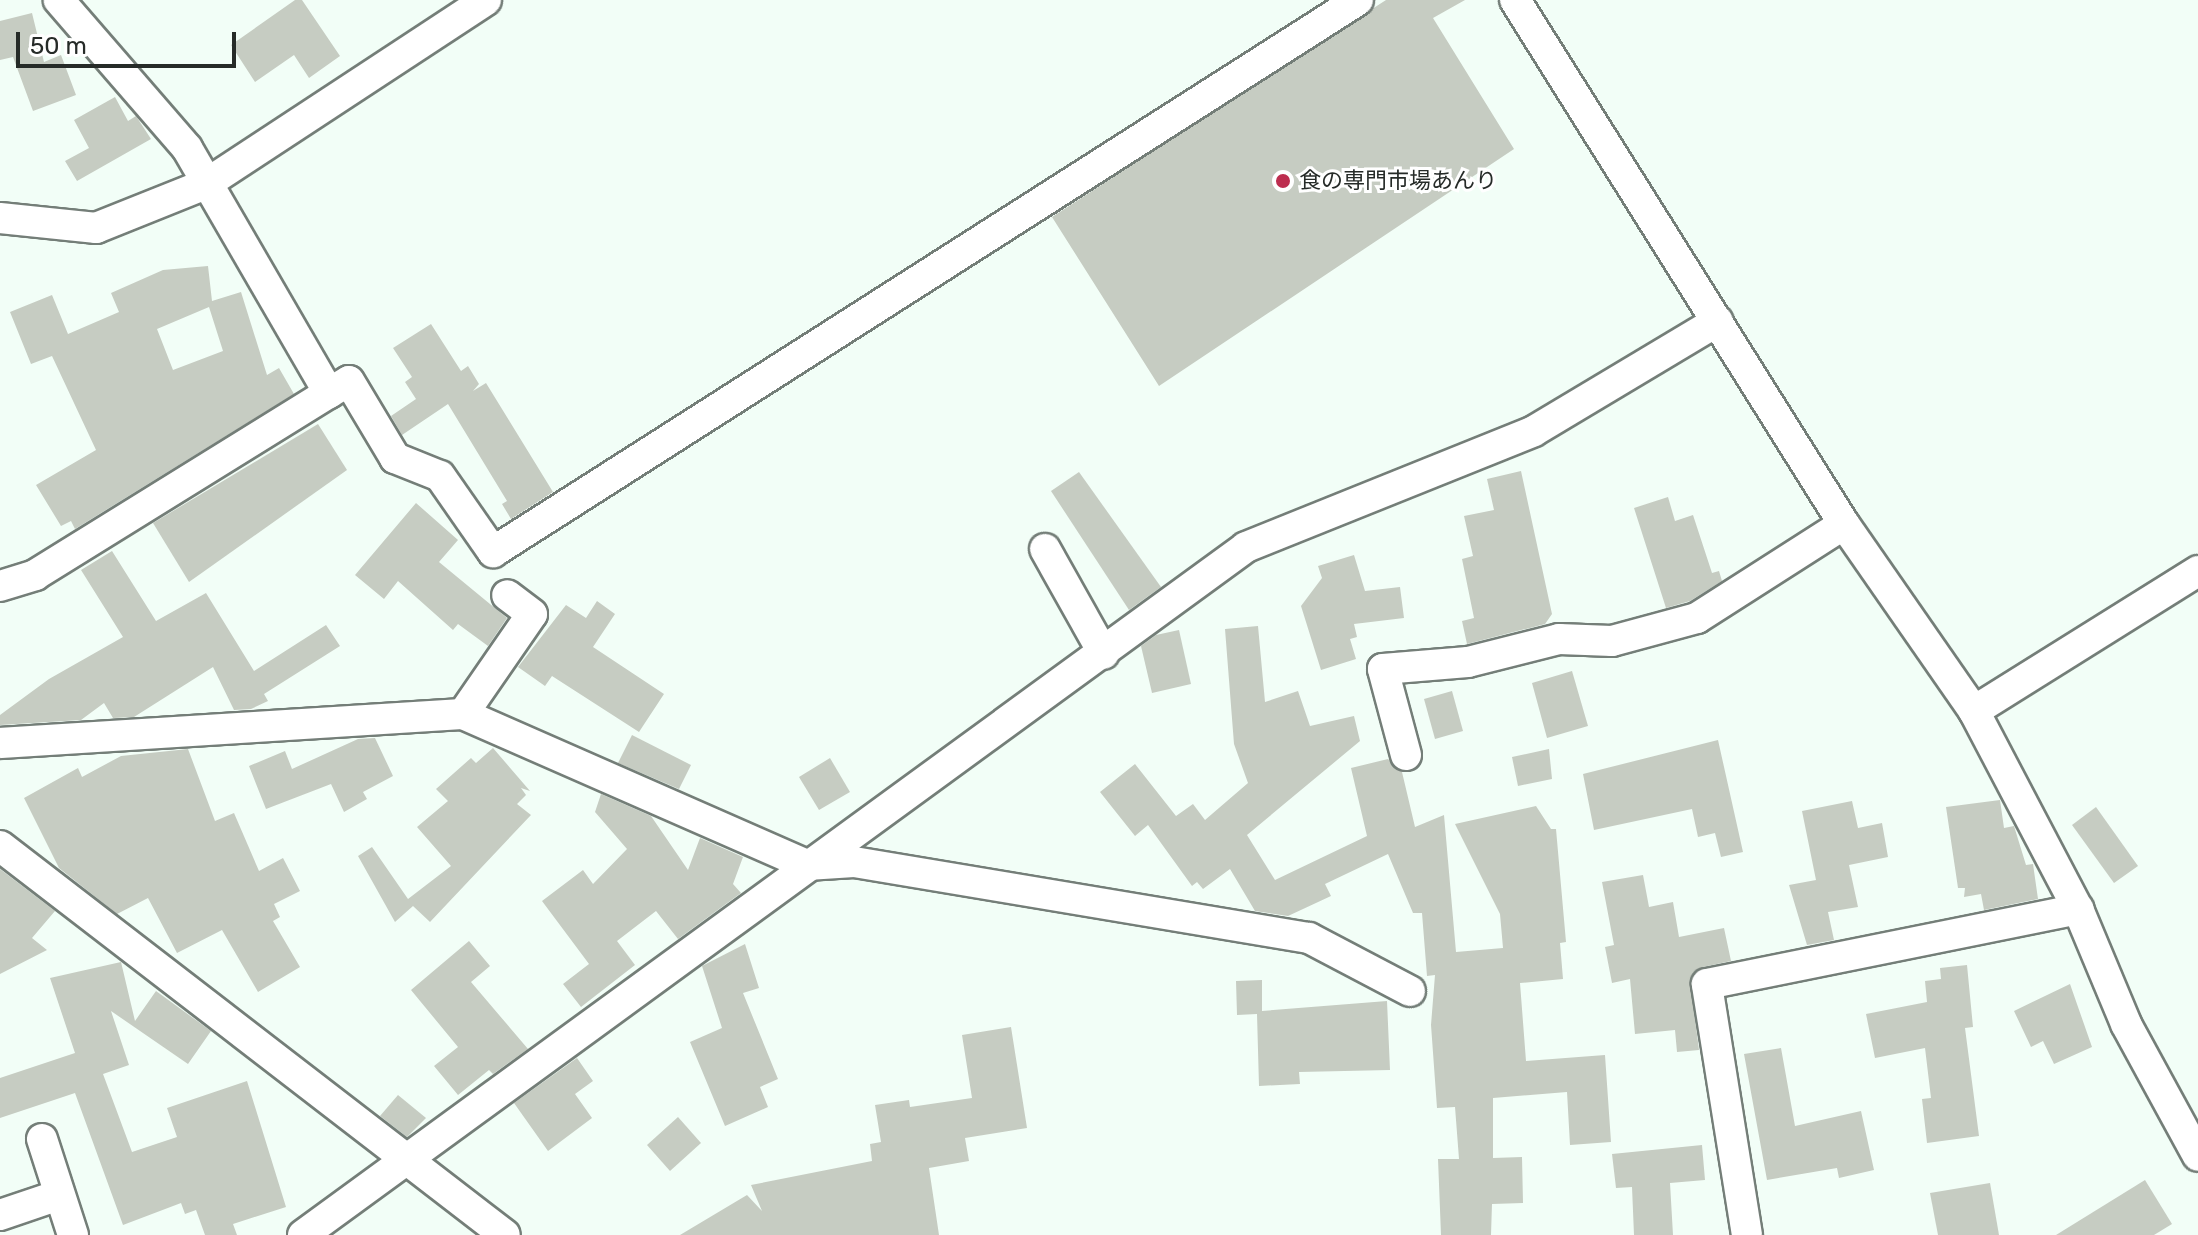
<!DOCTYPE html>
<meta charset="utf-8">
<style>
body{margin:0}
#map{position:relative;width:2198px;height:1235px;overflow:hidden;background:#f2fef7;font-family:Rubik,"Noto Sans JP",sans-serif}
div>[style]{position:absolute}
.building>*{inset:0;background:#c6ccc2}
.roads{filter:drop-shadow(2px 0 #747e78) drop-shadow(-2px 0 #747e78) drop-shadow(0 2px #747e78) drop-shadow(0 -2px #747e78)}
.minor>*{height:30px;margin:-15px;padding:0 15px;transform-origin:15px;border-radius:15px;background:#fff}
.dots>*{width:22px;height:22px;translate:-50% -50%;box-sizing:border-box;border:4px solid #fff;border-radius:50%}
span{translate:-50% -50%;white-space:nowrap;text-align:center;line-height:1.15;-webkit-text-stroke:6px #fff;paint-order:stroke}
.poi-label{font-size:22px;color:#262b28}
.left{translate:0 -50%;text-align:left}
.scale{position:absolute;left:16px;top:32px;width:220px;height:36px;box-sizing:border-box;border:4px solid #262b28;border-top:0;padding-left:10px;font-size:24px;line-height:28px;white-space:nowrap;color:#262b28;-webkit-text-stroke:6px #fff;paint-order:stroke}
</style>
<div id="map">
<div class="building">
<div style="clip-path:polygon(295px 0,302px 0,340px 56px,309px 78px,294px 55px,255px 82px,231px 45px)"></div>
<div style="clip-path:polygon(1386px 0,1465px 0,1433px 18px,1514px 149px,1159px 386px,1052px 217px)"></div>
<div style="clip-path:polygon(32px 13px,44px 62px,61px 55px,76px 95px,33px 111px,13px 57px,0 60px,0 21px)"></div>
<div style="clip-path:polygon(115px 97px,128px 121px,136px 116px,151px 139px,77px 181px,65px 161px,89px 148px,74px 120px)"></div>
<div style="clip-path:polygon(evenodd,208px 266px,212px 301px,241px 292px,267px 375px,279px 368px,294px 394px,75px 529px,71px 521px,61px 526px,36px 485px,96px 450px,52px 356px,31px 364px,10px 312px,52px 295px,68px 334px,119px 312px,111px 293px,163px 270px,208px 266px,209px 307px,223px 351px,173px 370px,157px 329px,209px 307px)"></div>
<div style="clip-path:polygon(431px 324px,461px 371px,468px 366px,479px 384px,473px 391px,486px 383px,553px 492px,511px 519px,502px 504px,507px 501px,448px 404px,402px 435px,391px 416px,416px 399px,405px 382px,412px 377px,393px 348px)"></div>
<div style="clip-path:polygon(318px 424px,347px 470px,189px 582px,153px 523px)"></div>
<div style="clip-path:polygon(1521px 471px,1552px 614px,1545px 624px,1467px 644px,1462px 621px,1474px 618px,1462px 559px,1473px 556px,1464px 516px,1494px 510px,1487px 479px)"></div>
<div style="clip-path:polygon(1079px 472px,1161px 587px,1129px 610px,1051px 491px)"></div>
<div style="clip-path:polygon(1668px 497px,1675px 521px,1693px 515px,1712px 573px,1719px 571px,1722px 581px,1690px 601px,1666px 608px,1634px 508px)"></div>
<div style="clip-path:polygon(416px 503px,458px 540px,439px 562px,507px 618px,488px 646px,458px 624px,453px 630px,398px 581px,384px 599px,355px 575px)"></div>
<div style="clip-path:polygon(112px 551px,156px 621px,206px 593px,254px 671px,326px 625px,340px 646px,264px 694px,268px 701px,251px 709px,234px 710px,213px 667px,134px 717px,113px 718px,104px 703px,81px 720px,0 725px,0 715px,49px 679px,123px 637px,81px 570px)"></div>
<div style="clip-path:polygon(1354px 555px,1365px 591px,1400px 587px,1404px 618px,1354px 624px,1357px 637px,1350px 639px,1356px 659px,1321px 670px,1301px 606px,1322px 578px,1318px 566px)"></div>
<div style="clip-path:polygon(597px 601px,615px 614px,593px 647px,664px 694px,639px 732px,552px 676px,545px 686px,518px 667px,566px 605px,586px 618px)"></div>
<div style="clip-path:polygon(1258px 626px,1265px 702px,1298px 691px,1310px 726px,1354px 716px,1360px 741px,1247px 835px,1275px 880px,1367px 836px,1351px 768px,1388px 759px,1402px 772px,1415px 827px,1444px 815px,1456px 952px,1503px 948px,1500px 914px,1455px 824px,1536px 806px,1551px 829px,1556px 829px,1566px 942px,1560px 943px,1563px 979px,1520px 983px,1526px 1061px,1605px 1055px,1611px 1142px,1570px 1145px,1567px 1092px,1493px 1098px,1493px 1158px,1522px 1157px,1523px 1203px,1492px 1204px,1491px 1235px,1441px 1235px,1438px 1159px,1459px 1159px,1455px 1107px,1437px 1108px,1431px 1025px,1435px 975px,1427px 976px,1422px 913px,1413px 913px,1388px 854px,1325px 884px,1331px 896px,1288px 916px,1255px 911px,1230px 869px,1203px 889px,1197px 882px,1192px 886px,1148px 825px,1135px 836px,1100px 792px,1135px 764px,1176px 816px,1193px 804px,1205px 820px,1248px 783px,1234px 744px,1225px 629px)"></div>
<div style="clip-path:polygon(1179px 630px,1191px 684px,1152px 693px,1141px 646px,1156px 635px)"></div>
<div style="clip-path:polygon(1572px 671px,1588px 726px,1547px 738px,1532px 683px)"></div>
<div style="clip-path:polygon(1452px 691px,1463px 731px,1435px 739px,1424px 699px)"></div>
<div style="clip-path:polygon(632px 735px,691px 765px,679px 789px,618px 763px)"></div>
<div style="clip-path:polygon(375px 738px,393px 776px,363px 792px,367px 799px,344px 812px,331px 784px,266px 809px,249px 766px,285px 751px,292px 769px,358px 739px)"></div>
<div style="clip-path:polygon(1718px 740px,1743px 852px,1721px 857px,1715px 833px,1698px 837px,1692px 809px,1594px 830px,1583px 774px)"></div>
<div style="clip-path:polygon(493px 748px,530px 791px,521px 788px,526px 795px,517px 804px,531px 815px,430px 922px,413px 906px,395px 922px,358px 856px,372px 847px,408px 899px,451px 866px,417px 827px,448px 801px,436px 789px,471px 758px,476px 763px)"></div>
<div style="clip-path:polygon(188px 749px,215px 821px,234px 813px,259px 871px,283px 858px,300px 891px,274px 904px,280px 917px,273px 921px,300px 967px,258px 992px,222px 930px,177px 953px,148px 898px,117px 914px,59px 868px,24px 798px,78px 768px,82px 777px,121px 756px)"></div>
<div style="clip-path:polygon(1549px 749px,1552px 779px,1518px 786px,1512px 757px)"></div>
<div style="clip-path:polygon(830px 758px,850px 792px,819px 810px,799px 777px)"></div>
<div style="clip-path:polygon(601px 794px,651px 816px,688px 870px,700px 838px,743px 857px,733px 884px,741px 893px,678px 939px,656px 911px,617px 941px,635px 965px,581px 1007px,563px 984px,589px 964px,542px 901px,583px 870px,593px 884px,627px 849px,595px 812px)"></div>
<div style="clip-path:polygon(2000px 800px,2004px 828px,2014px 826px,2026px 865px,2033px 864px,2038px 899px,1984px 910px,1981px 894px,1964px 897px,1965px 888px,1958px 888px,1946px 807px)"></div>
<div style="clip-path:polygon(1852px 801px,1858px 828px,1882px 823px,1888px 857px,1849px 865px,1858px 907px,1828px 912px,1834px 940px,1807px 945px,1789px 885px,1816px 880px,1802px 811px)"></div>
<div style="clip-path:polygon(2096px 807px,2138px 866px,2114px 883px,2072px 825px)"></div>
<div style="clip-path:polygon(0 869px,55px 911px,32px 938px,47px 950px,0 974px)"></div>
<div style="clip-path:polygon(1643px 875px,1649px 907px,1673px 902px,1679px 937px,1724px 928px,1731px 961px,1703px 967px,1690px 979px,1699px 1050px,1677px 1052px,1675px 1030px,1635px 1034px,1630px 979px,1612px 983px,1605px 947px,1614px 945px,1602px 882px)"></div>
<div style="clip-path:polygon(469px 941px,490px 966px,471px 982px,528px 1049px,493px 1074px,489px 1070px,458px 1095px,434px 1066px,458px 1047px,411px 990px)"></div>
<div style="clip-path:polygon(745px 944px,759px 988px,743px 993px,778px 1079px,760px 1087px,768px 1107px,725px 1126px,690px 1042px,722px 1028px,702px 966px)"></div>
<div style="clip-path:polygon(121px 962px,135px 1021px,156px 991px,211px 1031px,188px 1064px,111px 1011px,129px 1065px,103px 1074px,132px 1152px,177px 1137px,167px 1108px,247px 1081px,286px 1207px,233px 1224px,237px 1235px,205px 1235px,196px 1210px,185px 1214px,181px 1203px,123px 1225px,75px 1093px,0 1118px,0 1078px,75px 1053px,50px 978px)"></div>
<div style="clip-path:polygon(1967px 965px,1973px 1027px,1965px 1028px,1979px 1136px,1927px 1143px,1922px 1099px,1931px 1098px,1925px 1048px,1875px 1058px,1866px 1014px,1927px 1002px,1925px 981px,1941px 979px,1940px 968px)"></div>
<div style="clip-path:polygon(1262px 980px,1262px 1011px,1387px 1001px,1390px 1070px,1299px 1072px,1300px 1084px,1259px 1086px,1257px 1014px,1237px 1015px,1236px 981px)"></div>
<div style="clip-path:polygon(2070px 984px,2092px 1047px,2054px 1064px,2043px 1041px,2031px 1047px,2014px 1011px)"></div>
<div style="clip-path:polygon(1011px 1027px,1027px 1128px,965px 1138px,969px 1161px,929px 1168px,939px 1235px,680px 1235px,747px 1195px,762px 1211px,751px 1185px,872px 1161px,870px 1144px,881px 1142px,875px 1105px,909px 1100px,910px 1107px,972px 1098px,962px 1035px)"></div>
<div style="clip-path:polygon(1781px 1048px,1795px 1126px,1861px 1111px,1874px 1170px,1839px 1178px,1837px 1168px,1767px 1180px,1744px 1054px)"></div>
<div style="clip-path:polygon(577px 1058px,593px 1081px,575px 1094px,592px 1118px,548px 1151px,514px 1103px)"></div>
<div style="clip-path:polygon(398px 1095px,426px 1118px,407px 1137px,380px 1116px)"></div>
<div style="clip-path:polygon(678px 1117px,701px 1143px,670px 1171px,647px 1145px)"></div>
<div style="clip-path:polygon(1702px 1145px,1705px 1180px,1670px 1183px,1673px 1235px,1634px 1235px,1632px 1187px,1616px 1188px,1612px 1154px)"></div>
<div style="clip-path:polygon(2145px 1180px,2172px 1224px,2154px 1235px,2056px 1235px)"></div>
<div style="clip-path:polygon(1990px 1183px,1999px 1235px,1938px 1235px,1930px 1193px)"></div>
</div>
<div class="roads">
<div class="minor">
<div style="left:1515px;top:0;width:619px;rotate:57.88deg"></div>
<div style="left:1844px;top:524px;width:228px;rotate:55.2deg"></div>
<div style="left:1974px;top:711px;width:224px;rotate:62.3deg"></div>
<div style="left:2078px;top:909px;width:125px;rotate:67.3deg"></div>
<div style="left:2126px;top:1024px;width:150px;rotate:61.4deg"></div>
<div style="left:0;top:218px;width:97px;rotate:5.9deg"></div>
<div style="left:96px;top:228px;width:118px;rotate:-21.8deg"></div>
<div style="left:206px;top:184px;width:335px;rotate:-33.3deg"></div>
<div style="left:329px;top:393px;width:23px;rotate:-31deg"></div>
<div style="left:349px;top:381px;width:90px;rotate:59.1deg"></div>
<div style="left:395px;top:458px;width:48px;rotate:21.8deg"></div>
<div style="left:440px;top:476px;width:93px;rotate:55.1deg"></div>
<div style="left:493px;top:552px;width:1026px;rotate:-32.54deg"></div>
<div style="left:1045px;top:549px;width:120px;rotate:60.7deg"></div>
<div style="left:0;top:586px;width:37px;rotate:-17deg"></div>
<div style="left:35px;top:575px;width:346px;rotate:-31.8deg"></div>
<div style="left:329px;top:393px;width:283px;rotate:-120.1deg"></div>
<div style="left:187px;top:148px;width:196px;rotate:-130.9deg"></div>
<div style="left:1974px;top:711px;width:264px;rotate:-32deg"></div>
<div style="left:463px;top:714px;width:121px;rotate:-55.4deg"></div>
<div style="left:532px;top:614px;width:31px;rotate:-143deg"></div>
<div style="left:0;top:743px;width:464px;rotate:-3.6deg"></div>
<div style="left:463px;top:714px;width:376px;rotate:23.7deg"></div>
<div style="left:807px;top:865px;width:47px;rotate:-3.7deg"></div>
<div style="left:854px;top:862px;width:461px;rotate:9.5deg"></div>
<div style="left:1309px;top:938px;width:114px;rotate:27.7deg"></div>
<div style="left:1406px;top:755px;width:89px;rotate:-105deg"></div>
<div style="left:1383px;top:669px;width:85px;rotate:-4.7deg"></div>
<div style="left:1468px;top:662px;width:94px;rotate:-14.2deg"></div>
<div style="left:1559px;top:639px;width:53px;rotate:2.2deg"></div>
<div style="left:1612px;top:641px;width:88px;rotate:-15.1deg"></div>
<div style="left:1697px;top:618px;width:174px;rotate:-32.6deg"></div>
<div style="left:0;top:846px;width:637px;rotate:37.61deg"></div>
<div style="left:42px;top:1139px;width:101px;rotate:72.1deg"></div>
<div style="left:0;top:1215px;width:62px;rotate:-18.7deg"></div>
<div style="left:303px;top:1235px;width:1167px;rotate:-36.11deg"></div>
<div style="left:1246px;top:547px;width:310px;rotate:-21.9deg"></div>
<div style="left:1534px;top:431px;width:214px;rotate:-30.9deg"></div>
<div style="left:1747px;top:1235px;width:254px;rotate:-99.1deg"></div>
<div style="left:1707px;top:984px;width:379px;rotate:-11.4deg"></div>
</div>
</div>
<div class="dots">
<div style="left:1283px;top:181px;background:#bd2d4f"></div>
</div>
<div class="poi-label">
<span class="left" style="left:1299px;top:181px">食の専門市場あんり</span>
</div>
<div class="scale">50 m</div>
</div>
